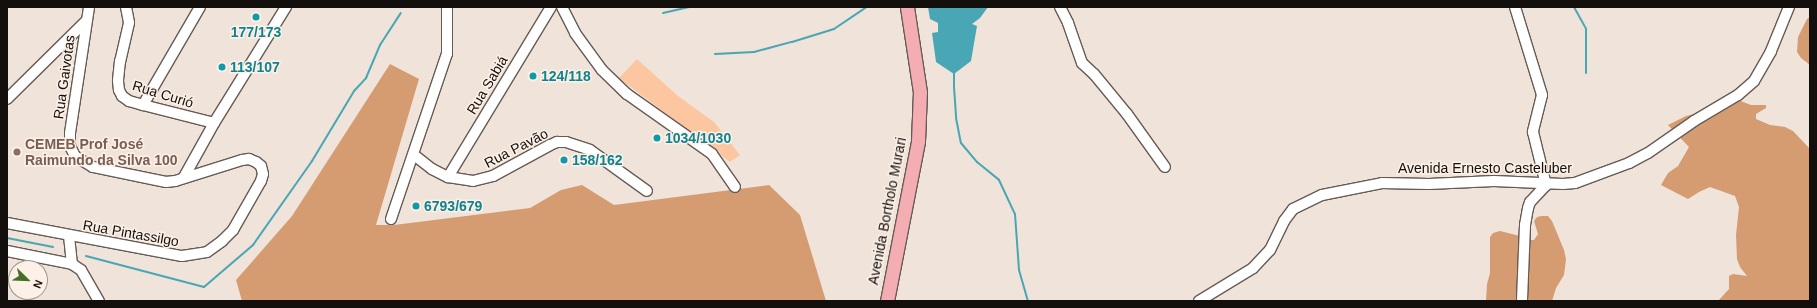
<!DOCTYPE html>
<meta charset="utf-8">
<style>
body{margin:0}
#map{position:relative;width:1817px;height:308px;overflow:hidden;background:#efe3da;font-family:Helvetica,sans-serif}
div>[style]{position:absolute}
.green>*{inset:0;background:#fcc7a0}
.forest>*{inset:0;background:#d69c71}
.water>*{inset:0;background:#49a6b4}
.stream>*{height:2px;margin:-1px;padding:0 1px;transform-origin:1px;border-radius:1px;background:#49a6b4}
.roads{filter:drop-shadow(1px 0 #655b54) drop-shadow(-1px 0 #655b54) drop-shadow(0 1px #655b54) drop-shadow(0 -1px #655b54)}
.minor>*{height:10px;margin:-5px;padding:0 5px;transform-origin:5px;border-radius:5px;background:#fff}
.major>*{height:13px;margin:-6.5px;padding:0 6.5px;transform-origin:6.5px;border-radius:6.5px;background:#f4adb3}
.dots>*{width:11px;height:11px;translate:-50% -50%;box-sizing:border-box;border:2px solid #fcf0e7;border-radius:50%}
span{translate:-50% -50%;white-space:nowrap;text-align:center;line-height:1.15;-webkit-text-stroke:3px #fcf0e7;paint-order:stroke}
.culture-label{font-size:14px;color:#0d838f;font-weight:700}
.left{translate:0 -50%;text-align:left}
.street-label{font-size:14px;color:#130f0c}
.education-label{font-size:14px;color:#785e54;font-weight:700}
.frame{position:absolute;inset:0;border:8px solid #130f0c;pointer-events:none}
.north{position:absolute;left:8px;top:260px;width:40px;height:40px;box-sizing:border-box;background:#fcf0e7;border:1px solid #9f968f;border-radius:50%;rotate:113deg;font-size:11px;font-weight:700;line-height:16px;text-align:center;color:#130f0c}
.north::after{content:'';display:block;margin:auto;width:14px;height:18px;background:#456e29;clip-path:polygon(50% 0,100% 100%,50% 72%,0 100%)}
</style>
<div id="map">
<div class="green">
<div style="clip-path:polygon(637px 59px,678px 96px,714px 122px,740px 155px,730px 162px,619px 78px)"></div>
</div>
<div class="forest">
<div style="clip-path:polygon(1810px 17px,1810px 65px,1801px 58px,1797px 52px,1798px 37px,1807px 19px)"></div>
<div style="clip-path:polygon(390px 64px,419px 79px,376px 225px,394px 225px,530px 208px,561px 190px,582px 185px,614px 205px,769px 185px,800px 215px,826px 301px,242px 301px,236px 280px,292px 216px)"></div>
<div style="clip-path:polygon(1738px 100px,1751px 105px,1766px 105px,1766px 108px,1756px 114px,1756px 119px,1770px 125px,1785px 127px,1793px 131px,1810px 149px,1810px 301px,1718px 301px,1729px 289px,1729px 276px,1733px 274px,1747px 276px,1740px 267px,1737px 259px,1736px 235px,1739px 207px,1735px 196px,1710px 187px,1699px 192px,1688px 199px,1661px 185px,1668px 173px,1678px 166px,1689px 147px,1668px 125px,1686px 116px,1711px 110px)"></div>
<div style="clip-path:polygon(1542px 216px,1548px 216px,1552px 221px,1564px 250px,1566px 259px,1564px 275px,1556px 288px,1552px 301px,1486px 301px,1487px 284px,1490px 273px,1490px 237px,1493px 233px,1500px 231px,1520px 236px,1528px 240px,1534px 240px,1538px 234px,1534px 221px,1537px 217px)"></div>
</div>
<div class="water">
<div style="clip-path:polygon(928px 7px,988px 7px,980px 18px,972px 24px,977px 26px,971px 61px,954px 74px,936px 62px,932px 33px,938px 32px,938px 23px,930px 19px)"></div>
</div>
<div class="stream">
<div style="left:1574px;top:7px;width:25px;rotate:61deg"></div>
<div style="left:1586px;top:29px;width:44px;rotate:90deg"></div>
<div style="left:663px;top:13px;width:28px;rotate:-13deg"></div>
<div style="left:715px;top:54px;width:39px;rotate:-3deg"></div>
<div style="left:754px;top:52px;width:39px;rotate:-15deg"></div>
<div style="left:792px;top:42px;width:44px;rotate:-17.2deg"></div>
<div style="left:834px;top:29px;width:40px;rotate:-34deg"></div>
<div style="left:954px;top:72px;width:15px;rotate:90deg"></div>
<div style="left:954px;top:87px;width:31px;rotate:86deg"></div>
<div style="left:956px;top:118px;width:25px;rotate:79deg"></div>
<div style="left:961px;top:143px;width:25px;rotate:50deg"></div>
<div style="left:977px;top:162px;width:28px;rotate:39deg"></div>
<div style="left:999px;top:180px;width:38px;rotate:65deg"></div>
<div style="left:1015px;top:214px;width:56px;rotate:85.9deg"></div>
<div style="left:1019px;top:270px;width:32px;rotate:74deg"></div>
<div style="left:7px;top:238px;width:47px;rotate:11.1deg"></div>
<div style="left:86px;top:256px;width:122px;rotate:14.7deg"></div>
<div style="left:204px;top:287px;width:65px;rotate:-40.6deg"></div>
<div style="left:253px;top:245px;width:103px;rotate:-54.9deg"></div>
<div style="left:312px;top:161px;width:82px;rotate:-59deg"></div>
<div style="left:354px;top:91px;width:18px;rotate:-47deg"></div>
<div style="left:366px;top:78px;width:36px;rotate:-67deg"></div>
<div style="left:380px;top:45px;width:38px;rotate:-57deg"></div>
</div>
<div class="roads">
<div class="minor">
<div style="left:126px;top:7px;width:16px;rotate:79deg"></div>
<div style="left:129px;top:23px;width:39px;rotate:103deg"></div>
<div style="left:120px;top:61px;width:20px;rotate:96deg"></div>
<div style="left:118px;top:81px;width:9px;rotate:84deg"></div>
<div style="left:119px;top:90px;width:7px;rotate:63deg"></div>
<div style="left:122px;top:96px;width:9px;rotate:36deg"></div>
<div style="left:129px;top:101px;width:15px;rotate:16deg"></div>
<div style="left:143px;top:105px;width:73px;rotate:14.2deg"></div>
<div style="left:562px;top:7px;width:29px;rotate:63deg"></div>
<div style="left:575px;top:33px;width:46px;rotate:53.9deg"></div>
<div style="left:602px;top:70px;width:35px;rotate:44deg"></div>
<div style="left:627px;top:94px;width:104px;rotate:35.2deg"></div>
<div style="left:712px;top:154px;width:40px;rotate:55.1deg"></div>
<div style="left:1060px;top:7px;width:18px;rotate:63deg"></div>
<div style="left:1068px;top:23px;width:42px;rotate:70.7deg"></div>
<div style="left:1082px;top:63px;width:16px;rotate:43deg"></div>
<div style="left:1094px;top:74px;width:52px;rotate:50.5deg"></div>
<div style="left:1127px;top:114px;width:65px;rotate:54.4deg"></div>
<div style="left:1515px;top:7px;width:92px;rotate:72.9deg"></div>
<div style="left:1542px;top:95px;width:38px;rotate:104deg"></div>
<div style="left:1533px;top:132px;width:55px;rotate:76.2deg"></div>
<div style="left:1546px;top:185px;width:23px;rotate:133deg"></div>
<div style="left:1530px;top:202px;width:6px;rotate:108deg"></div>
<div style="left:1528px;top:208px;width:17px;rotate:100deg"></div>
<div style="left:1525px;top:225px;width:76px;rotate:92.3deg"></div>
<div style="left:7px;top:99px;width:111px;rotate:-44.6deg"></div>
<div style="left:143px;top:105px;width:113px;rotate:-59.8deg"></div>
<div style="left:414px;top:155px;width:23px;rotate:38deg"></div>
<div style="left:432px;top:169px;width:18px;rotate:27deg"></div>
<div style="left:448px;top:177px;width:25px;rotate:9deg"></div>
<div style="left:473px;top:181px;width:21px;rotate:-14deg"></div>
<div style="left:493px;top:176px;width:65px;rotate:-28.5deg"></div>
<div style="left:550px;top:145px;width:8px;rotate:-23deg"></div>
<div style="left:557px;top:142px;width:9px"></div>
<div style="left:566px;top:142px;width:25px;rotate:18deg"></div>
<div style="left:590px;top:150px;width:70px;rotate:35.7deg"></div>
<div style="left:184px;top:177px;width:62px;rotate:-60.9deg"></div>
<div style="left:214px;top:123px;width:137px;rotate:-58.2deg"></div>
<div style="left:448px;top:177px;width:199px;rotate:-58.8deg"></div>
<div style="left:391px;top:219px;width:174px;rotate:-71.3deg"></div>
<div style="left:447px;top:54px;width:47px;rotate:-90deg"></div>
<div style="left:7px;top:223px;width:178px;rotate:10.7deg"></div>
<div style="left:182px;top:256px;width:25px;rotate:-9deg"></div>
<div style="left:207px;top:252px;width:19px;rotate:-36deg"></div>
<div style="left:222px;top:241px;width:16px;rotate:-45deg"></div>
<div style="left:233px;top:230px;width:56px;rotate:-60.3deg"></div>
<div style="left:261px;top:181px;width:7px;rotate:-74deg"></div>
<div style="left:263px;top:174px;width:8px;rotate:-104deg"></div>
<div style="left:261px;top:166px;width:6px;rotate:-141deg"></div>
<div style="left:256px;top:162px;width:8px;rotate:-157deg"></div>
<div style="left:249px;top:159px;width:7px;rotate:172deg"></div>
<div style="left:242px;top:160px;width:70px;rotate:162.6deg"></div>
<div style="left:175px;top:181px;width:9px;rotate:174deg"></div>
<div style="left:166px;top:182px;width:75px;rotate:-168.4deg"></div>
<div style="left:93px;top:167px;width:21px;rotate:-149deg"></div>
<div style="left:75px;top:156px;width:11px;rotate:-117deg"></div>
<div style="left:70px;top:146px;width:13px;rotate:-90deg"></div>
<div style="left:70px;top:133px;width:127px;rotate:-81.4deg"></div>
<div style="left:69px;top:236px;width:28px;rotate:84deg"></div>
<div style="left:7px;top:251px;width:66px;rotate:11.3deg"></div>
<div style="left:72px;top:264px;width:11px;rotate:34deg"></div>
<div style="left:81px;top:270px;width:36px;rotate:60deg"></div>
<div style="left:1199px;top:301px;width:63px;rotate:-31.4deg"></div>
<div style="left:1253px;top:268px;width:25px;rotate:-47deg"></div>
<div style="left:1270px;top:250px;width:32px;rotate:-64deg"></div>
<div style="left:1284px;top:221px;width:15px;rotate:-53deg"></div>
<div style="left:1293px;top:209px;width:32px;rotate:-26deg"></div>
<div style="left:1322px;top:195px;width:61px;rotate:-11.3deg"></div>
<div style="left:1382px;top:183px;width:47px;rotate:1.2deg"></div>
<div style="left:1429px;top:184px;width:65px;rotate:-2.6deg"></div>
<div style="left:1494px;top:181px;width:69px;rotate:2.5deg"></div>
<div style="left:1563px;top:184px;width:12px;rotate:-5deg"></div>
<div style="left:1575px;top:183px;width:58px;rotate:-20.3deg"></div>
<div style="left:1629px;top:163px;width:21px;rotate:-28deg"></div>
<div style="left:1648px;top:153px;width:56px;rotate:-34.8deg"></div>
<div style="left:1694px;top:121px;width:51px;rotate:-30.6deg"></div>
<div style="left:1738px;top:95px;width:21px;rotate:-41deg"></div>
<div style="left:1754px;top:81px;width:34px;rotate:-60deg"></div>
<div style="left:1771px;top:51px;width:48px;rotate:-67.8deg"></div>
</div>
<div class="major">
<div style="left:887px;top:301px;width:163px;rotate:-79deg"></div>
<div style="left:918px;top:141px;width:49px;rotate:-87.7deg"></div>
<div style="left:920px;top:92px;width:86px;rotate:-98.7deg"></div>
</div>
</div>
<div class="dots">
<div style="left:256px;top:17px;background:#0f9aa8"></div>
<div style="left:222px;top:67px;background:#0f9aa8"></div>
<div style="left:533px;top:76px;background:#0f9aa8"></div>
<div style="left:657px;top:138px;background:#0f9aa8"></div>
<div style="left:17px;top:152px;background:#8d6e63"></div>
<div style="left:564px;top:160px;background:#0f9aa8"></div>
<div style="left:416px;top:206px;background:#0f9aa8"></div>
</div>
<div class="culture-label">
<span style="left:256px;top:32px">177/173</span>
<span class="left" style="left:230px;top:67px">113/107</span>
<span class="left" style="left:541px;top:76px">124/118</span>
<span class="left" style="left:665px;top:138px">1034/1030</span>
<span class="left" style="left:572px;top:160px">158/162</span>
<span class="left" style="left:424px;top:206px">6793/679</span>
</div>
<div class="street-label">
<span style="left:64px;top:77px;rotate:-82deg">Rua Gaivotas</span>
<span style="left:487px;top:85px;rotate:-59deg">Rua Sabiá</span>
<span style="left:163px;top:94px;rotate:17deg">Rua Curió</span>
<span style="left:516px;top:148px;rotate:-27deg">Rua Pavão</span>
<span style="left:1485px;top:168px">Avenida Ernesto Casteluber</span>
<span style="left:887px;top:211px;rotate:-79deg">Avenida Bortholo Murari</span>
<span style="left:131px;top:233px;rotate:10deg">Rua Pintassilgo</span>
</div>
<div class="education-label">
<span class="left" style="left:25px;top:152px">CEMEB Prof José<br>Raimundo da Silva 100</span>
</div>
<div class="frame"></div>
<div class="north">N</div>
</div>
